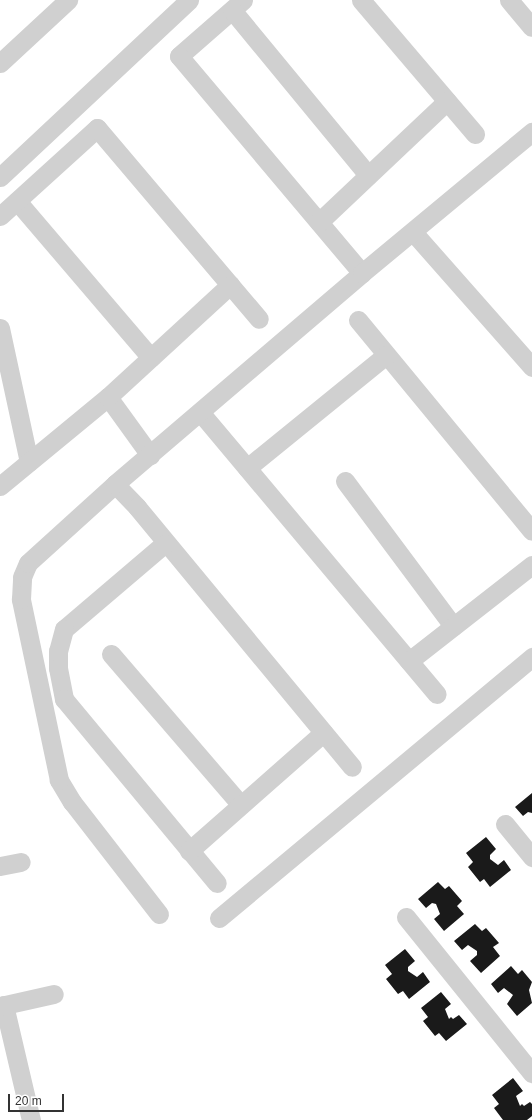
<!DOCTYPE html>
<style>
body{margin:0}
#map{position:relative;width:532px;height:1120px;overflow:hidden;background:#fff;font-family:Helvetica,sans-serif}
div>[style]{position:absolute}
.building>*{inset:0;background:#1a1a1a}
.minor>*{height:19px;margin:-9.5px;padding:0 9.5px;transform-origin:9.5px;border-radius:9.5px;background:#d0d0d0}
span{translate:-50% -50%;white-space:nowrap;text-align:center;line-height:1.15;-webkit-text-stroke:4px #fff;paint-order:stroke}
.scale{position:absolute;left:8px;top:1094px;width:56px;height:18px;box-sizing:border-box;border:2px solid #333;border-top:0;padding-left:5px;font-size:12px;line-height:14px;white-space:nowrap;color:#333;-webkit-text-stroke:3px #fff;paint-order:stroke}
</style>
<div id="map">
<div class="building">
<div style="clip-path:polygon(532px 793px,532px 813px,528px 812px,523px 816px,515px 807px)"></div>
<div style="clip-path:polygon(486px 837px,496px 849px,490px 855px,490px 859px,498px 865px,504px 860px,511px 870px,490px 887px,484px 879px,480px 882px,468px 867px,473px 862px,466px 853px)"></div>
<div style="clip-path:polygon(438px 882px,445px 889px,449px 886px,462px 901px,457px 906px,464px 914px,444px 931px,434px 919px,440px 914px,436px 904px,432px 903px,426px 908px,418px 899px)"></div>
<div style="clip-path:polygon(475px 924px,482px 931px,486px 928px,499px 943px,493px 947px,500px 956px,481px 973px,470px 961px,477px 955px,477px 951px,468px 945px,462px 950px,454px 941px)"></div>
<div style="clip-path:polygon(405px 949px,415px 961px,408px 967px,408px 971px,417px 977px,423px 972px,430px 982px,409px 999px,403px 991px,398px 994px,386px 979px,392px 974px,385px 965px)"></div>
<div style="clip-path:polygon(511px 966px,518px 974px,522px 970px,532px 982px,529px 990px,532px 1003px,517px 1016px,507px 1004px,513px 995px,504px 988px,498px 993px,491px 984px)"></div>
<div style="clip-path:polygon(441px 992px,451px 1004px,445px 1009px,449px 1019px,451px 1017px,453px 1019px,459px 1015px,467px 1024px,446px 1041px,439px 1033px,435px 1036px,423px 1021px,428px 1017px,421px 1008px)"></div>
<div style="clip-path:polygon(513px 1078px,523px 1091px,516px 1096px,520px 1106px,522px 1104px,524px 1106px,530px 1102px,532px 1104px,532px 1116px,527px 1120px,503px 1120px,494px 1108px,499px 1104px,492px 1095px)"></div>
</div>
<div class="minor">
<div style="left:243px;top:0;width:85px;rotate:138.8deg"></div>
<div style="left:179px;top:56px;width:284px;rotate:49.9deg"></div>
<div style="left:361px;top:0;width:176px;rotate:49.6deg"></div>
<div style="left:509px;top:0;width:35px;rotate:50deg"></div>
<div style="left:232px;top:10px;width:214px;rotate:50.5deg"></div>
<div style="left:0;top:63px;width:93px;rotate:-42.8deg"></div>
<div style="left:0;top:177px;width:259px;rotate:-43.1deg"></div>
<div style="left:17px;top:201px;width:206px;rotate:49.5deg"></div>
<div style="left:0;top:216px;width:131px;rotate:-42.2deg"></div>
<div style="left:97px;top:128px;width:250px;rotate:49.7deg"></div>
<div style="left:319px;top:222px;width:176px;rotate:-43.4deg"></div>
<div style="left:413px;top:232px;width:180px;rotate:48.6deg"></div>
<div style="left:358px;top:320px;width:273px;rotate:50.5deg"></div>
<div style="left:0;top:328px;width:137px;rotate:77.8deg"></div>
<div style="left:108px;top:397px;width:72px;rotate:54.1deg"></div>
<div style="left:200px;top:412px;width:368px;rotate:50deg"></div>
<div style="left:247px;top:468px;width:179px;rotate:-39.1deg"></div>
<div style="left:345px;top:481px;width:181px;rotate:53.3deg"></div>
<div style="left:115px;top:484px;width:32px;rotate:46deg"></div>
<div style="left:137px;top:507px;width:337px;rotate:50.4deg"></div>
<div style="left:0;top:486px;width:140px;rotate:-39.5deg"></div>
<div style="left:108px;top:397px;width:166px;rotate:-42.6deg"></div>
<div style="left:164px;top:544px;width:131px;rotate:139.6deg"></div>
<div style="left:64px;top:629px;width:23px;rotate:105deg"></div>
<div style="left:58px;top:651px;width:17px;rotate:90deg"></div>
<div style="left:58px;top:668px;width:32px;rotate:79deg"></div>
<div style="left:64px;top:699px;width:239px;rotate:50.3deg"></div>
<div style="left:111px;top:654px;width:199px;rotate:49.3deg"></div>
<div style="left:409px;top:661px;width:156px;rotate:-38deg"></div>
<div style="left:505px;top:824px;width:43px;rotate:50.7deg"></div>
<div style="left:189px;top:851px;width:179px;rotate:-41.4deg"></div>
<div style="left:0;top:866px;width:21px;rotate:-11deg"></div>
<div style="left:159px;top:914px;width:142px;rotate:-127.8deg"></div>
<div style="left:72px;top:802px;width:26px;rotate:-121deg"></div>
<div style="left:59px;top:780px;width:185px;rotate:-101.9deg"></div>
<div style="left:21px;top:599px;width:22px;rotate:-87deg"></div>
<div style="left:22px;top:577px;width:15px;rotate:-67deg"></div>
<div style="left:28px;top:563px;width:118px;rotate:-42.2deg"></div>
<div style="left:115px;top:484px;width:325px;rotate:-40.5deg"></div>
<div style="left:362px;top:273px;width:221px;rotate:-39.7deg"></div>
<div style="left:406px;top:917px;width:201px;rotate:51.1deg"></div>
<div style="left:219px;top:918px;width:408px;rotate:-39.8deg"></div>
<div style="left:4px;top:1005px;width:118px;rotate:76.8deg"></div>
<div style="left:0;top:1006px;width:55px;rotate:-12.5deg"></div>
</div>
<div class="scale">20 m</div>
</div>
